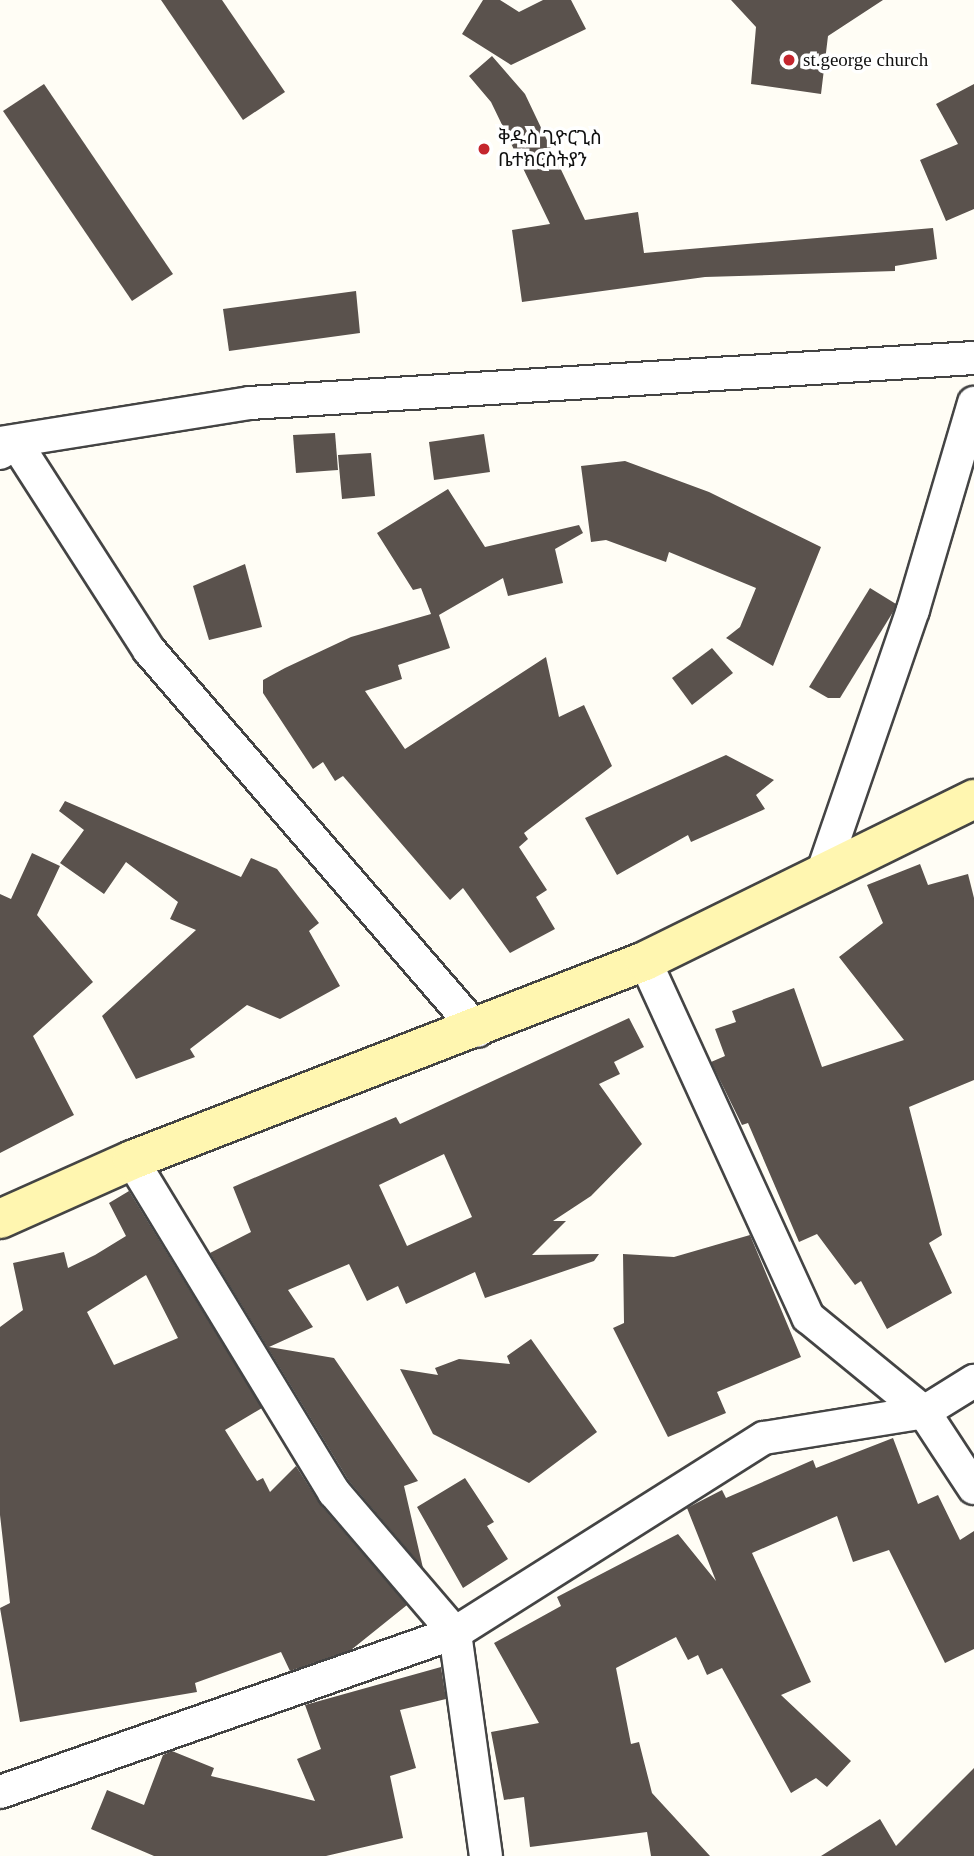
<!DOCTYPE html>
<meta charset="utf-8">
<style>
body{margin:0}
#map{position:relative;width:974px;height:1856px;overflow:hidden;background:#fffdf5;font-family:"Times New Roman","Noto Sans Ethiopic",serif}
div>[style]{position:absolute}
.building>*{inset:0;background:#5a524d}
.roads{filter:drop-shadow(2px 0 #444) drop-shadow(-2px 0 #444) drop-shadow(0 2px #444) drop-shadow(0 -2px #444)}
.street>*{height:32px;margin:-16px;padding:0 16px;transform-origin:16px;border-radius:16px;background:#fff}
.secondary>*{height:38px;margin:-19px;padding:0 19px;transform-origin:19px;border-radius:19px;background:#fff6b0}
.dots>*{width:19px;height:19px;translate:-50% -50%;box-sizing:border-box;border:4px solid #fff;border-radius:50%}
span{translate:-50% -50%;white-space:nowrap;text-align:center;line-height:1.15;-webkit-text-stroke:7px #fff;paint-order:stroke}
.poi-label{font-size:19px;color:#111}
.left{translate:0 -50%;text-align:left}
</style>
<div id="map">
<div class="building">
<div style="clip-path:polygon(161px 0,222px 0,285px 92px,243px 120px)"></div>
<div style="clip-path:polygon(483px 0,500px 0,519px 12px,543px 0,571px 0,586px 29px,511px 65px,462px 34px)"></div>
<div style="clip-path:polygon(731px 0,883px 0,828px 36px,821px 94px,751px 84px,756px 27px)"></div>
<div style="clip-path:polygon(492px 56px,525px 94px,585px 220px,638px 212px,644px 253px,933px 228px,937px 259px,895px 266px,895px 271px,705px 277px,522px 302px,512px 230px,550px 224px,491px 102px,469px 76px)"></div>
<div style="clip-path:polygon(44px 84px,173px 274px,132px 301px,3px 111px)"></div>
<div style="clip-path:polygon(974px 84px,974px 209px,946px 221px,920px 160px,958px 144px,936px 104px)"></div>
<div style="clip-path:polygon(356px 291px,360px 333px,229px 351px,223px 309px)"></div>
<div style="clip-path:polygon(335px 433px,338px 470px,296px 473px,293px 435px)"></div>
<div style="clip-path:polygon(484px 434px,490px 472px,434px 480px,429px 442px)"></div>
<div style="clip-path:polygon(371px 453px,375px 496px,342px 499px,338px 455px)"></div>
<div style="clip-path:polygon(625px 461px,709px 492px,821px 547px,773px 666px,726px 638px,740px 627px,756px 588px,669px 552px,666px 562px,606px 540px,591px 542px,581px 466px)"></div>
<div style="clip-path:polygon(448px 489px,485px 547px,579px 525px,583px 533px,555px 549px,563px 583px,508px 596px,503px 578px,439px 615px,450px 648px,398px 665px,402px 679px,365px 691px,405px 749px,546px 657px,559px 717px,584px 705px,612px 766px,524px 833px,528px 839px,519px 847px,547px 890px,536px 897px,555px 929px,510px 953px,463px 888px,450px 900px,343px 776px,335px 781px,323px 762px,313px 769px,263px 693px,263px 680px,285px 668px,351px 637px,431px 614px,421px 588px,413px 590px,377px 533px)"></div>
<div style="clip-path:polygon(245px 564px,262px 627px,209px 640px,193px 586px)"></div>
<div style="clip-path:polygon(870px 588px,896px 604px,893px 612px,840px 698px,828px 698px,809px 687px)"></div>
<div style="clip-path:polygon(712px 648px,733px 673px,692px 705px,672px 678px)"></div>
<div style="clip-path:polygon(726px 755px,774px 780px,756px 795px,765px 809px,691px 842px,688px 835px,617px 875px,585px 818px)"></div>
<div style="clip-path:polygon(65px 801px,241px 877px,251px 858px,277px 869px,319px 923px,309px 931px,340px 986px,280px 1019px,247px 1005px,190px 1049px,195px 1057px,136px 1079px,102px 1016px,196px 930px,170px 919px,178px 902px,126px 862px,104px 894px,60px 863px,84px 830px,59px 811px)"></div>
<div style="clip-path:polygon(32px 853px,60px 866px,37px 915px,93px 982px,33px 1036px,74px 1115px,0 1153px,0 894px,11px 899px)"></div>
<div style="clip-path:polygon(920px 864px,928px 885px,968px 874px,974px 898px,974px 1080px,909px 1107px,942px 1235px,929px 1243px,952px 1293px,887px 1329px,861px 1281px,855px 1285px,817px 1234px,799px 1242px,748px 1123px,742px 1125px,711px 1062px,725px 1056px,715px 1029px,736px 1022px,732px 1011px,794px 988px,822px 1067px,904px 1040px,839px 957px,883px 923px,867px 885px)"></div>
<div style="clip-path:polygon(evenodd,629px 1018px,644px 1047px,614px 1062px,620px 1074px,599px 1084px,642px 1144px,591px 1196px,553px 1221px,566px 1221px,532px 1255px,599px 1254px,594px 1261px,485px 1298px,475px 1272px,406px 1304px,398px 1286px,367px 1301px,349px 1264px,288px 1290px,313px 1327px,269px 1347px,334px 1358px,418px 1481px,404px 1486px,423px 1568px,349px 1481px,210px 1253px,251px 1232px,233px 1187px,396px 1117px,400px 1124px,629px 1018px,444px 1154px,472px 1217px,407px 1246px,379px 1185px,444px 1154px)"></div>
<div style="clip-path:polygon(evenodd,129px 1191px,262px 1408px,225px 1430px,257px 1481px,263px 1478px,270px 1492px,296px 1466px,320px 1504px,407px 1605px,351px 1650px,290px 1671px,281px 1652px,195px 1683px,197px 1692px,20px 1722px,0 1608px,10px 1603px,0 1515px,0 1327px,23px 1310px,13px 1263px,64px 1252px,68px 1268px,95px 1255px,126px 1236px,109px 1203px,129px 1191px,146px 1275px,178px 1338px,114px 1365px,87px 1312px,146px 1275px)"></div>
<div style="clip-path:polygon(750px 1235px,801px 1357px,717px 1392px,726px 1413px,668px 1437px,613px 1328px,624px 1323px,623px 1254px,674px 1257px)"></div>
<div style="clip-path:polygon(531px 1339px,597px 1432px,529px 1483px,433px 1434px,400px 1369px,438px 1375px,435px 1368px,459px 1359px,510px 1364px,507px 1356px)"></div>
<div style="clip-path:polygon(893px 1438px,918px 1504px,938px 1495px,960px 1540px,974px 1531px,974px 1649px,945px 1663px,889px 1550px,853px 1562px,837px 1516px,752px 1553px,811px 1682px,781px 1695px,851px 1761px,827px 1787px,816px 1778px,791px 1793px,722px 1668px,707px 1675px,698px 1655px,688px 1660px,676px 1637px,616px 1668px,631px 1744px,639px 1742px,652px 1793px,710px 1856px,651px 1856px,647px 1832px,530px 1847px,524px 1797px,504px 1800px,491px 1732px,539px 1723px,494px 1643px,561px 1606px,557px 1597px,678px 1534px,716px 1581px,687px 1508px,722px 1490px,726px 1498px,813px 1460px,816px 1468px)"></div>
<div style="clip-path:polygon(465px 1478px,494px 1522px,487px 1526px,508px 1559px,463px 1588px,417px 1507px)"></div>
<div style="clip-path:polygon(441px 1667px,446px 1699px,400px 1710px,416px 1768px,390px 1776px,403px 1838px,326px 1856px,154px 1856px,91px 1829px,107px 1790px,144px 1805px,163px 1755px,172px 1751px,214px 1768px,211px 1776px,315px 1801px,297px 1759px,321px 1749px,305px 1705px)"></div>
<div style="clip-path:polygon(974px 1768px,974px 1856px,821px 1856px,880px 1819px,896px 1846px)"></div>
</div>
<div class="roads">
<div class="street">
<div style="left:0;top:443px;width:253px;rotate:-9.1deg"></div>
<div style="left:250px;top:403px;width:725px;rotate:-3.56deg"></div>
<div style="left:0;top:453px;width:19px;rotate:-32deg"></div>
<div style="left:16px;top:443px;width:246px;rotate:57.3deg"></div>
<div style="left:149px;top:650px;width:503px;rotate:49.19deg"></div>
<div style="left:821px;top:877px;width:282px;rotate:-71deg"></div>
<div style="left:913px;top:610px;width:216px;rotate:-73.6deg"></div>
<div style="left:645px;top:961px;width:392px;rotate:65.4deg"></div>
<div style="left:808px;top:1317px;width:150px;rotate:39.3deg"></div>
<div style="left:924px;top:1412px;width:91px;rotate:56.7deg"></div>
<div style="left:132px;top:1160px;width:389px;rotate:58.7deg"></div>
<div style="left:334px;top:1492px;width:186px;rotate:49.4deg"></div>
<div style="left:455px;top:1633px;width:225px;rotate:82.1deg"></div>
<div style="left:0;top:1792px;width:482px;rotate:-19.3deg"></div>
<div style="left:455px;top:1633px;width:365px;rotate:-32.3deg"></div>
<div style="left:764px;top:1438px;width:162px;rotate:-9.2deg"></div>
<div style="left:924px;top:1412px;width:59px;rotate:-31.8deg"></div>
</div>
<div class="secondary">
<div style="left:0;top:1219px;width:145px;rotate:-24.1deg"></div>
<div style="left:132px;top:1160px;width:550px;rotate:-21.2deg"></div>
<div style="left:645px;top:961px;width:367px;rotate:-26.2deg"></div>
</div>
</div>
<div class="dots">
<div style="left:789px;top:60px;background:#c4262e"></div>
<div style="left:484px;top:149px;background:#c4262e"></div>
</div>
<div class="poi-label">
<span class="left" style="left:803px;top:60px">st.george church</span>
<span class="left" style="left:498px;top:149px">ቅዱስ ጊዮርጊስ<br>ቤተክርስትያን</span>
</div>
</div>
